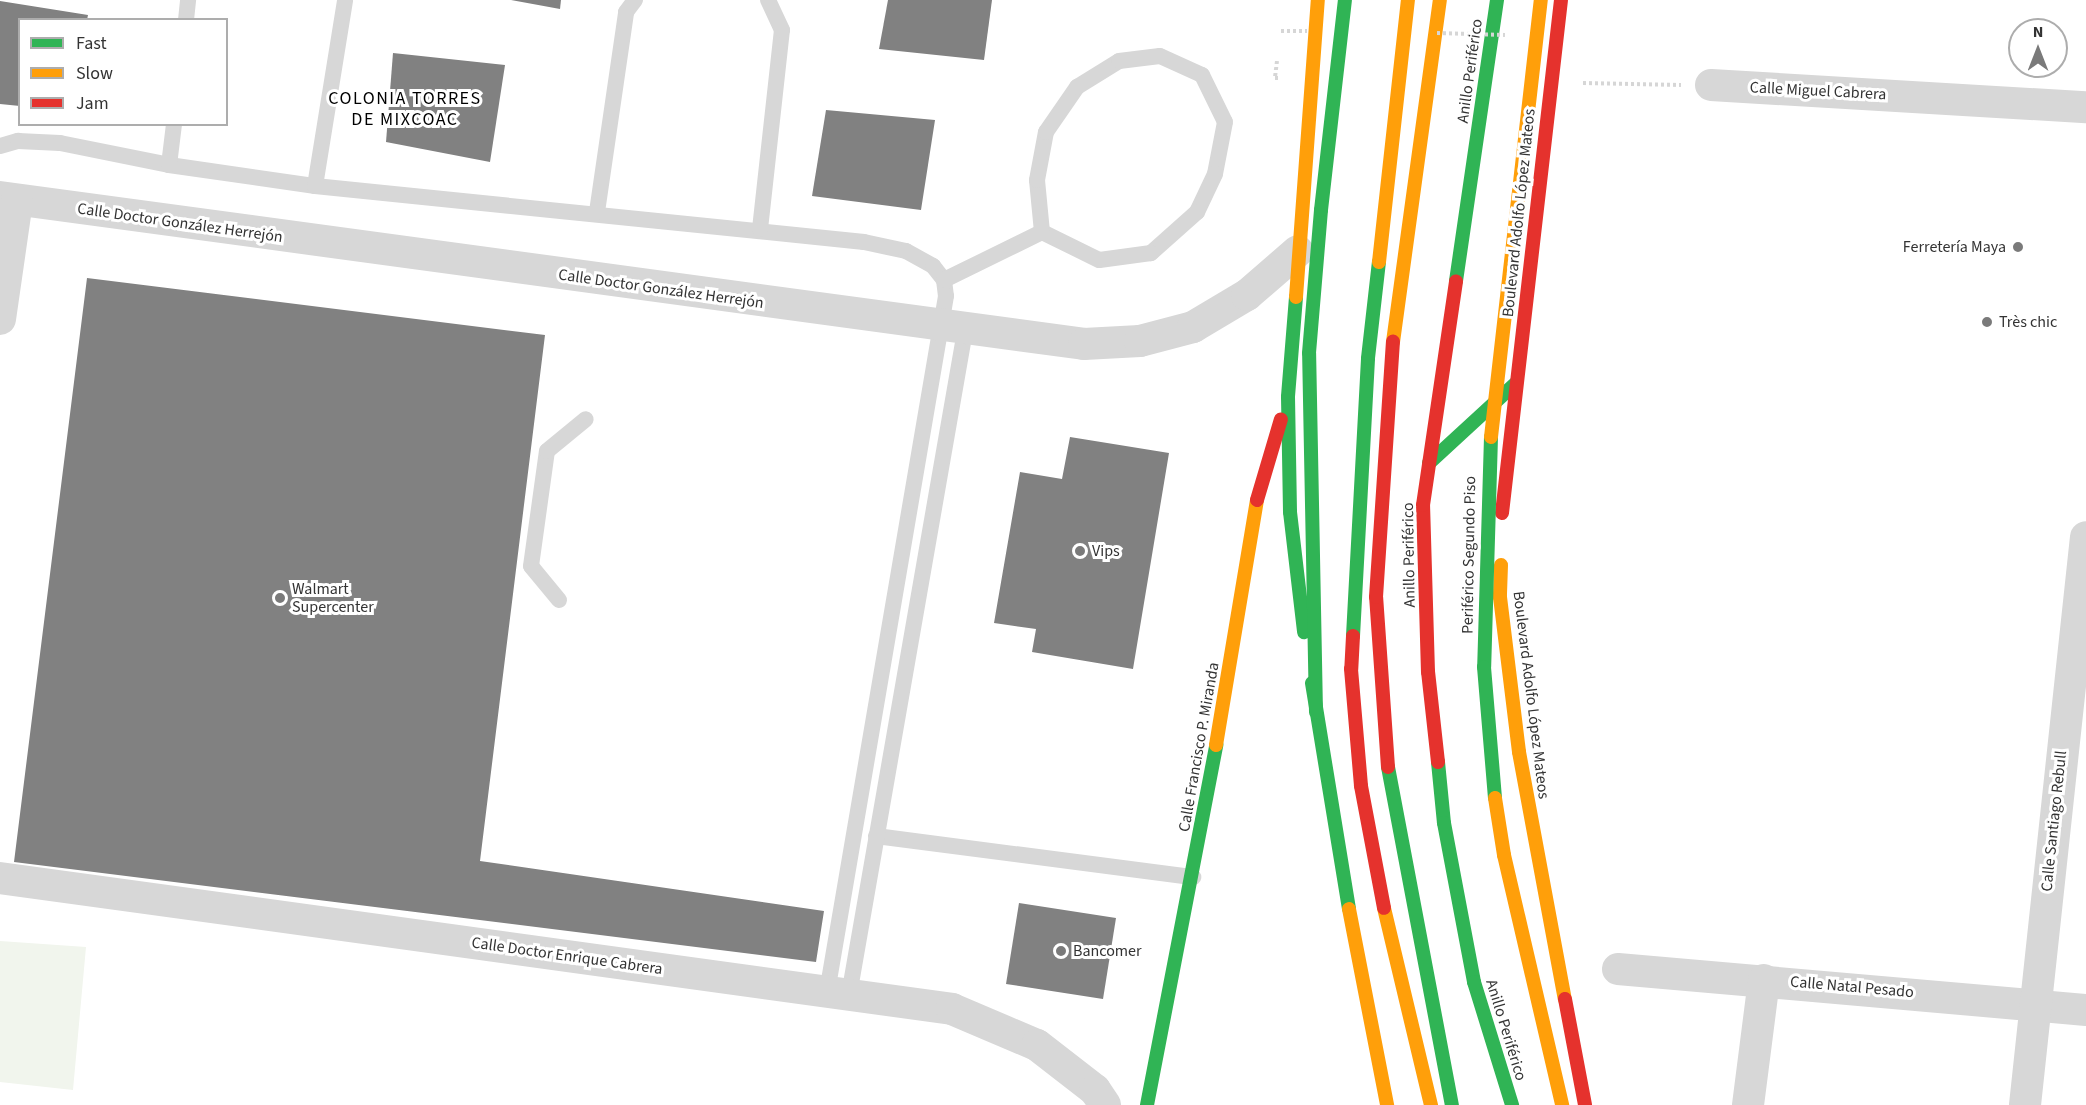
<!DOCTYPE html>
<meta charset="utf-8">
<style>
body{margin:0}
#map{position:relative;width:2086px;height:1105px;overflow:hidden;background:#fff;font-family:"Source Sans 3",sans-serif}
div>[style]{position:absolute}
.green>*{inset:0;background:#f1f5ed}
.building>*{inset:0;background:#818181}
.path>*{height:4px;margin-top:-2px;transform-origin:0;background:repeating-linear-gradient(90deg,#d6d6d6 0 3px,transparent 0 6px)}
.lane>*{height:16px;margin:-8px;padding:0 8px;transform-origin:8px;border-radius:8px;background:#d7d7d7}
.street>*{height:32px;margin:-16px;padding:0 16px;transform-origin:16px;border-radius:16px;background:#d7d7d7}
.fast>*{height:14px;margin:-7px;padding:0 7px;transform-origin:7px;border-radius:7px;background:#30b455}
.slow>*{height:14px;margin:-7px;padding:0 7px;transform-origin:7px;border-radius:7px;background:#ff9f0a}
.jam>*{height:14px;margin:-7px;padding:0 7px;transform-origin:7px;border-radius:7px;background:#e5322d}
.path-bridge>*{height:4px;margin-top:-2px;transform-origin:0;background:repeating-linear-gradient(90deg,#d6d6d6 0 3px,transparent 0 6px)}
.fast-bridge>*{height:14px;margin:-7px;padding:0 7px;transform-origin:7px;border-radius:7px;background:#30b455}
.slow-bridge>*{height:14px;margin:-7px;padding:0 7px;transform-origin:7px;border-radius:7px;background:#ff9f0a}
.jam-bridge>*{height:14px;margin:-7px;padding:0 7px;transform-origin:7px;border-radius:7px;background:#e5322d}
.dots>*{width:16px;height:16px;translate:-50% -50%;box-sizing:border-box;border:3px solid #fff;border-radius:50%}
span{translate:-50% -50%;white-space:nowrap;text-align:center;line-height:1.15;-webkit-text-stroke:6px #fff;paint-order:stroke}
.street-label{font-size:16px;color:#333}
.poi-label{font-size:16px;color:#333}
.right{translate:-100% -50%;text-align:right}
.left{translate:0 -50%;text-align:left}
.neighbourhood-label{font-size:18px;color:#000;letter-spacing:1.5px}
.legend{position:absolute;left:18px;top:18px;width:210px;height:108px;box-sizing:border-box;background:#fff;border:2px solid #adadad;margin:0;padding:8px 10px;list-style:none;font-size:18px;color:#333}
.legend li{display:flex;align-items:center;gap:12px;height:30px}
.legend b{width:30px;border:2px solid #adadad}
.north{position:absolute;left:2008px;top:18px;width:60px;height:60px;box-sizing:border-box;background:#fff;border:2px solid #adadad;border-radius:50%;rotate:0deg;font-size:16px;font-weight:700;line-height:24px;text-align:center;color:#333}
.north::after{content:'';display:block;margin:auto;width:21px;height:27px;background:#7a7a7a;clip-path:polygon(50% 0,100% 100%,50% 72%,0 100%)}
</style>
<div id="map">
<div class="green">
<div style="clip-path:polygon(0 941px,86px 947px,73px 1090px,0 1082px)"></div>
</div>
<div class="building">
<div style="clip-path:polygon(511px 0,561px 0,560px 9px)"></div>
<div style="clip-path:polygon(888px 0,992px 0,984px 60px,879px 49px)"></div>
<div style="clip-path:polygon(0 1px,88px 15px,87px 20px,20px 20px,20px 106px,0 104px)"></div>
<div style="clip-path:polygon(393px 53px,505px 65px,490px 162px,386px 142px)"></div>
<div style="clip-path:polygon(826px 110px,935px 120px,921px 210px,812px 196px)"></div>
<div style="clip-path:polygon(87px 278px,545px 335px,480px 861px,824px 911px,816px 962px,14px 862px)"></div>
<div style="clip-path:polygon(1070px 437px,1169px 453px,1133px 669px,1032px 652px,1036px 629px,994px 623px,1020px 472px,1062px 479px)"></div>
<div style="clip-path:polygon(1019px 903px,1116px 918px,1103px 999px,1006px 984px)"></div>
</div>
<div class="path">
<div style="left:1277px;top:61px;width:17px;rotate:97deg"></div>
<div style="left:1275px;top:78px;width:5px"></div>
<div style="left:1583px;top:83px;width:98px;rotate:1.2deg"></div>
</div>
<div class="lane">
<div style="left:186px;top:20px;width:20px;rotate:-84deg"></div>
<div style="left:1160px;top:56px;width:46px;rotate:24.3deg"></div>
<div style="left:1202px;top:75px;width:52px;rotate:63.9deg"></div>
<div style="left:1225px;top:122px;width:53px;rotate:100.9deg"></div>
<div style="left:1215px;top:174px;width:42px;rotate:115.3deg"></div>
<div style="left:1197px;top:212px;width:62px;rotate:138.3deg"></div>
<div style="left:1151px;top:253px;width:52px;rotate:172.3deg"></div>
<div style="left:1099px;top:260px;width:64px;rotate:-153.8deg"></div>
<div style="left:1042px;top:232px;width:52px;rotate:-95.5deg"></div>
<div style="left:1037px;top:180px;width:49px;rotate:-79.4deg"></div>
<div style="left:1046px;top:132px;width:55px;rotate:-55.4deg"></div>
<div style="left:1077px;top:87px;width:49px;rotate:-31.8deg"></div>
<div style="left:1119px;top:61px;width:41px;rotate:-7deg"></div>
<div style="left:0;top:146px;width:19px;rotate:-16deg"></div>
<div style="left:18px;top:141px;width:42px;rotate:2.7deg"></div>
<div style="left:60px;top:143px;width:111px;rotate:11.4deg"></div>
<div style="left:169px;top:165px;width:148px;rotate:8.2deg"></div>
<div style="left:315px;top:186px;width:552px;rotate:5.82deg"></div>
<div style="left:864px;top:242px;width:43px;rotate:12.1deg"></div>
<div style="left:906px;top:251px;width:31px;rotate:29deg"></div>
<div style="left:933px;top:266px;width:18px;rotate:52deg"></div>
<div style="left:944px;top:280px;width:16px;rotate:83deg"></div>
<div style="left:946px;top:296px;width:706px;rotate:99.7deg"></div>
<div style="left:169px;top:165px;width:41px;rotate:-83deg"></div>
<div style="left:315px;top:186px;width:188px;rotate:-80.8deg"></div>
<div style="left:597px;top:212px;width:202px;rotate:-81.7deg"></div>
<div style="left:626px;top:12px;width:15px;rotate:-53deg"></div>
<div style="left:760px;top:229px;width:200px;rotate:-83.7deg"></div>
<div style="left:782px;top:30px;width:33px;rotate:-115deg"></div>
<div style="left:944px;top:280px;width:109px;rotate:-26.1deg"></div>
<div style="left:559px;top:600px;width:44px;rotate:-129.5deg"></div>
<div style="left:531px;top:566px;width:116px;rotate:-82.1deg"></div>
<div style="left:547px;top:451px;width:50px;rotate:-39.4deg"></div>
<div style="left:876px;top:836px;width:320px;rotate:7.4deg"></div>
<div style="left:849px;top:995px;width:674px;rotate:-80.09deg"></div>
</div>
<div class="street">
<div style="left:1711px;top:85px;width:376px;rotate:3.4deg"></div>
<div style="left:0;top:197px;width:1094px;rotate:7.72deg"></div>
<div style="left:1084px;top:344px;width:56px;rotate:-3.1deg"></div>
<div style="left:1140px;top:341px;width:55px;rotate:-14.8deg"></div>
<div style="left:1193px;top:327px;width:63px;rotate:-30.7deg"></div>
<div style="left:1247px;top:295px;width:67px;rotate:-40.8deg"></div>
<div style="left:0;top:319px;width:119px;rotate:-81.8deg"></div>
<div style="left:0;top:878px;width:961px;rotate:7.83deg"></div>
<div style="left:952px;top:1009px;width:92px;rotate:23deg"></div>
<div style="left:1037px;top:1045px;width:73px;rotate:37.8deg"></div>
<div style="left:1095px;top:1090px;width:18px;rotate:56deg"></div>
<div style="left:1618px;top:969px;width:470px;rotate:5deg"></div>
<div style="left:1748px;top:1105px;width:126px;rotate:-82.7deg"></div>
<div style="left:2025px;top:1105px;width:571px;rotate:-83.87deg"></div>
</div>
<div class="fast">
<div style="left:1456px;top:281px;width:284px;rotate:-81.7deg"></div>
<div style="left:1296px;top:297px;width:100px;rotate:94.6deg"></div>
<div style="left:1288px;top:397px;width:115px;rotate:89deg"></div>
<div style="left:1290px;top:512px;width:121px;rotate:83.3deg"></div>
<div style="left:1429px;top:463px;width:118px;rotate:-42.6deg"></div>
<div style="left:1312px;top:683px;width:229px;rotate:80.7deg"></div>
<div style="left:1316px;top:712px;width:359px;rotate:-91.1deg"></div>
<div style="left:1309px;top:353px;width:144px;rotate:-85.2deg"></div>
<div style="left:1438px;top:762px;width:61px;rotate:84.4deg"></div>
<div style="left:1444px;top:823px;width:162px;rotate:79.3deg"></div>
<div style="left:1474px;top:982px;width:129px;rotate:72.8deg"></div>
<div style="left:1388px;top:767px;width:344px;rotate:79.3deg"></div>
<div style="left:1147px;top:1105px;width:367px;rotate:-79.1deg"></div>
</div>
<div class="slow">
<div style="left:1296px;top:297px;width:298px;rotate:-85.8deg"></div>
<div style="left:1393px;top:342px;width:345px;rotate:-82.2deg"></div>
<div style="left:1501px;top:565px;width:32px;rotate:92deg"></div>
<div style="left:1500px;top:597px;width:156px;rotate:83deg"></div>
<div style="left:1519px;top:752px;width:251px;rotate:79.5deg"></div>
<div style="left:1216px;top:745px;width:248px;rotate:-80.5deg"></div>
<div style="left:1349px;top:909px;width:200px;rotate:79deg"></div>
</div>
<div class="jam">
<div style="left:1257px;top:500px;width:84px;rotate:-73.5deg"></div>
<div style="left:1502px;top:513px;width:516px;rotate:-83.44deg"></div>
<div style="left:1438px;top:762px;width:91px;rotate:-96.3deg"></div>
<div style="left:1428px;top:672px;width:167px;rotate:-91.7deg"></div>
<div style="left:1423px;top:505px;width:226px;rotate:-81.6deg"></div>
<div style="left:1388px;top:767px;width:170px;rotate:-94deg"></div>
<div style="left:1376px;top:597px;width:256px;rotate:-86.2deg"></div>
<div style="left:1565px;top:999px;width:108px;rotate:79.3deg"></div>
</div>
<div class="path-bridge">
<div style="left:1281px;top:31px;width:26px"></div>
<div style="left:1437px;top:33px;width:68px;rotate:1.7deg"></div>
</div>
<div class="fast-bridge">
<div style="left:1321px;top:210px;width:211px;rotate:-83.5deg"></div>
<div style="left:1491px;top:437px;width:230px;rotate:91.7deg"></div>
<div style="left:1484px;top:667px;width:131px;rotate:85.2deg"></div>
<div style="left:1353px;top:636px;width:278px;rotate:-86.9deg"></div>
<div style="left:1368px;top:358px;width:97px;rotate:-83.5deg"></div>
</div>
<div class="slow-bridge">
<div style="left:1379px;top:262px;width:264px;rotate:-83.7deg"></div>
<div style="left:1491px;top:437px;width:440px;rotate:-83.5deg"></div>
<div style="left:1495px;top:798px;width:58px;rotate:81deg"></div>
<div style="left:1504px;top:855px;width:257px;rotate:76.9deg"></div>
<div style="left:1384px;top:908px;width:203px;rotate:76.6deg"></div>
</div>
<div class="jam-bridge">
<div style="left:1353px;top:636px;width:33px;rotate:93deg"></div>
<div style="left:1351px;top:669px;width:117px;rotate:85.1deg"></div>
<div style="left:1361px;top:786px;width:124px;rotate:79.3deg"></div>
</div>
<div class="dots">
<div style="left:2018px;top:247px;background:#7a7a7a"></div>
<div style="left:1987px;top:322px;background:#7a7a7a"></div>
<div style="left:1080px;top:551px;background:#7a7a7a"></div>
<div style="left:280px;top:598px;background:#7a7a7a"></div>
<div style="left:1061px;top:951px;background:#7a7a7a"></div>
</div>
<div class="street-label">
<span style="left:1470px;top:71px;rotate:-82deg">Anillo Periférico</span>
<span style="left:1818px;top:91px;rotate:3deg">Calle Miguel Cabrera</span>
<span style="left:1519px;top:213px;rotate:-84deg">Boulevard Adolfo López Mateos</span>
<span style="left:180px;top:223px;rotate:8deg">Calle Doctor González Herrejón</span>
<span style="left:661px;top:289px;rotate:8deg">Calle Doctor González Herrejón</span>
<span style="left:1409px;top:555px;rotate:-91deg">Anillo Periférico</span>
<span style="left:1469px;top:555px;rotate:-89deg">Periférico Segundo Piso</span>
<span style="left:1531px;top:695px;rotate:83deg">Boulevard Adolfo López Mateos</span>
<span style="left:1199px;top:747px;rotate:-80deg">Calle Francisco P. Miranda</span>
<span style="left:2054px;top:821px;rotate:-84deg">Calle Santiago Rebull</span>
<span style="left:567px;top:956px;rotate:8deg">Calle Doctor Enrique Cabrera</span>
<span style="left:1852px;top:987px;rotate:5deg">Calle Natal Pesado</span>
<span style="left:1506px;top:1030px;rotate:73deg">Anillo Periférico</span>
</div>
<div class="poi-label">
<span class="right" style="left:2006px;top:247px">Ferretería Maya</span>
<span class="left" style="left:1999px;top:322px">Très chic</span>
<span class="left" style="left:1092px;top:551px">Vips</span>
<span class="left" style="left:292px;top:598px">Walmart<br>Supercenter</span>
<span class="left" style="left:1073px;top:951px">Bancomer</span>
</div>
<div class="neighbourhood-label">
<span style="left:405px;top:110px">COLONIA TORRES<br>DE MIXCOAC</span>
</div>
<ul class="legend">
<li><b style="height:8px;background:#30b455"></b>Fast</li>
<li><b style="height:8px;background:#ff9f0a"></b>Slow</li>
<li><b style="height:8px;background:#e5322d"></b>Jam</li>
</ul>
<div class="north">N</div>
</div>
